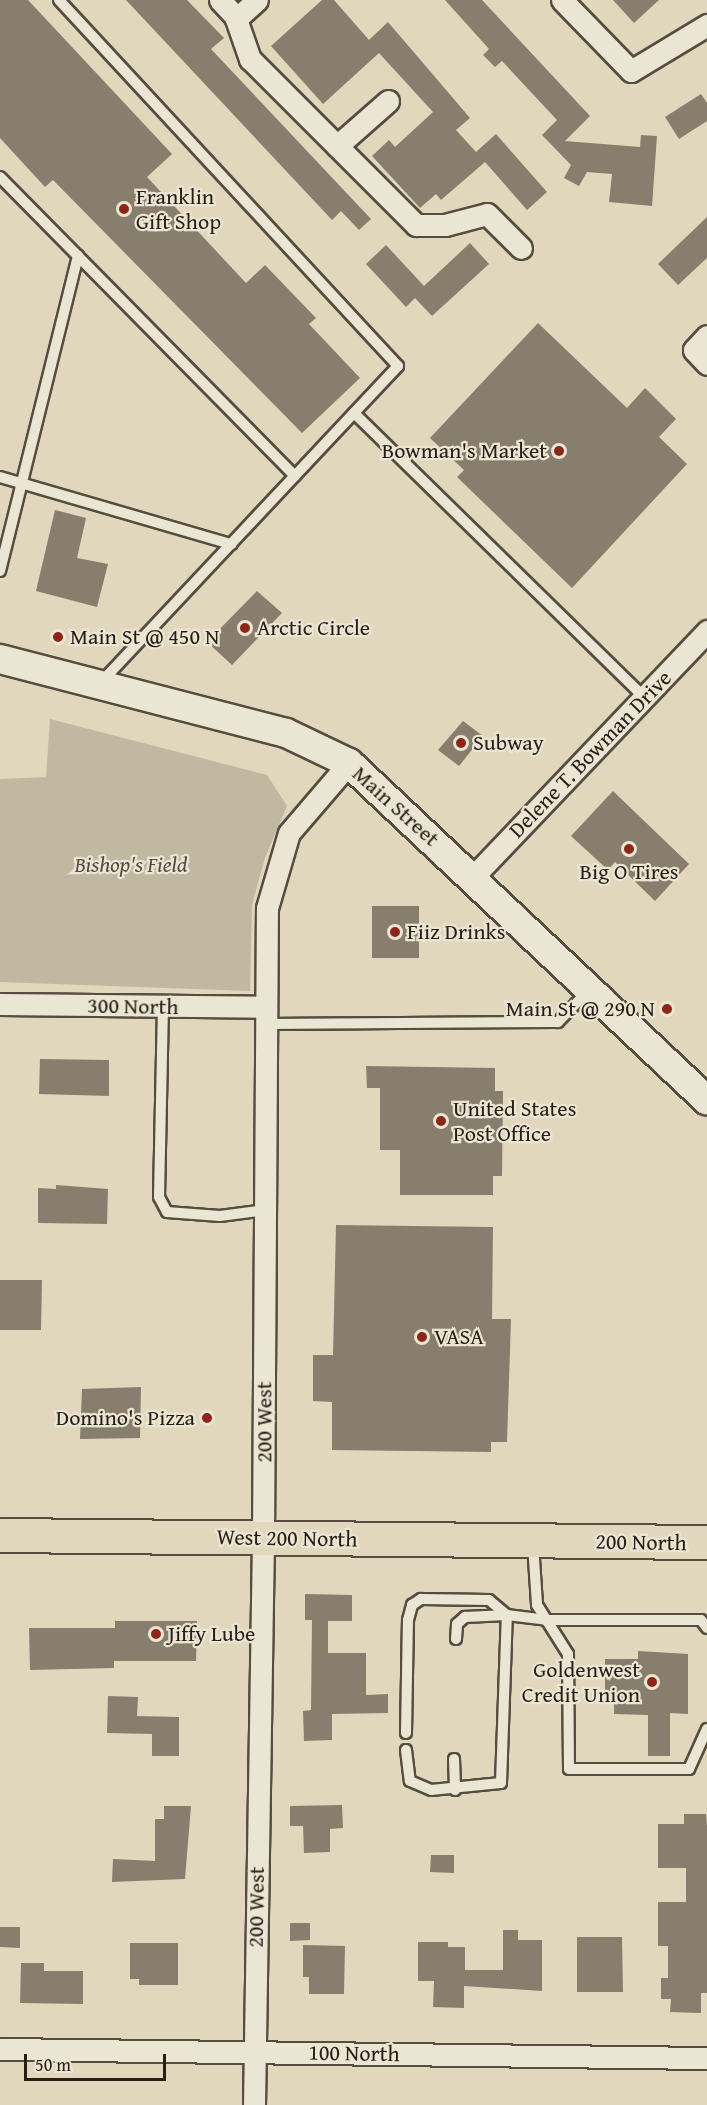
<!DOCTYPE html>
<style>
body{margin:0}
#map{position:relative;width:707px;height:2105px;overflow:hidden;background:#e0d7bd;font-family:"Gentium Book Plus",serif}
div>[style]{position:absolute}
.green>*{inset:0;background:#c1b8a1}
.building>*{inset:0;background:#887e6d}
.roads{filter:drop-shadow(2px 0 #564c40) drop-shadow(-2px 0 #564c40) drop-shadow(0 2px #564c40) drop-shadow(0 -2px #564c40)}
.lane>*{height:10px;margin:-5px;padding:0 5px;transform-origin:5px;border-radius:5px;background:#ebe5d4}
.street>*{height:21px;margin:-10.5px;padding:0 10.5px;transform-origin:10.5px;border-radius:10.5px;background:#ebe5d4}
.secondary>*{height:28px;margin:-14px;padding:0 14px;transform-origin:14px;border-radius:14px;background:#ebe5d4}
.primary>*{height:33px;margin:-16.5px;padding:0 16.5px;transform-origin:16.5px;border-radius:16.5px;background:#e0d7bd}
.dots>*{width:16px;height:16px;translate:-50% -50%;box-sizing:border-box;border:3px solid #ebe5d4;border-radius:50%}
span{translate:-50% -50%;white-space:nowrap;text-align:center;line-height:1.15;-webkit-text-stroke:4.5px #ebe5d4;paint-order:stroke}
.poi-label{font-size:22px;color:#281e16}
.left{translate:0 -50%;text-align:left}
.right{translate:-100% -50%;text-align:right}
.street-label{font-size:22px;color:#281e16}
.park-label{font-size:22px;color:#564c40;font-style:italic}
.scale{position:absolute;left:24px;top:2054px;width:142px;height:27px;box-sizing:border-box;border:3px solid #281e16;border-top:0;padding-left:8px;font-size:18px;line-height:21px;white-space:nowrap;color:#281e16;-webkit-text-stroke:4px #ebe5d4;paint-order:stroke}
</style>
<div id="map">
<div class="green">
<div style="clip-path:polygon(50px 719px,267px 775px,287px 806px,265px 858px,252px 905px,250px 991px,0 982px,0 779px,46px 777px)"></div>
</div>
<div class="building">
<div style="clip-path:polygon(0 0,28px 0,172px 154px,147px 177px,246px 283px,265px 265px,316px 318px,309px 324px,360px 378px,302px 433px,53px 180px,45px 187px,0 138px)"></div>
<div style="clip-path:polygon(126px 0,187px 0,224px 38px,211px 49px,371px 219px,359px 230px,341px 211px,332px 220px)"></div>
<div style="clip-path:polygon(322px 0,334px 0,369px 40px,388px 22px,470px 118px,456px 130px,476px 152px,496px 134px,547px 192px,527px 210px,485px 162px,441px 200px,436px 194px,420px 208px,372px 156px,389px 140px,395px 147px,433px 112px,379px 53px,323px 104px,271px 46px)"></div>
<div style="clip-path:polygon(445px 0,482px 0,590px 116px,565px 141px,640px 147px,641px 135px,657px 136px,652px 206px,609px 202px,612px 174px,587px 172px,579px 186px,564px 178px,571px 165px,542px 135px,557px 120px,502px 61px,495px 67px,483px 55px,489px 49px)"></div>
<div style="clip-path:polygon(613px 0,659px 0,634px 23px)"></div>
<div style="clip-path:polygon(701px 94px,707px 103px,707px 121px,679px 139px,665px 117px)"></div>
<div style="clip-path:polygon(707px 217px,707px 258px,678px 285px,658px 264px)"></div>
<div style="clip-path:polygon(470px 243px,489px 264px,432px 316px,415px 298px,406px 307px,366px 264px,386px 245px,424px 286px)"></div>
<div style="clip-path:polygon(538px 323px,627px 408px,645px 388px,676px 419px,659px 437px,687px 464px,572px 588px,457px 477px,464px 470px,430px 438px)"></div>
<div style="clip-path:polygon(55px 510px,86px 518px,77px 558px,108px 564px,97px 607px,36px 591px)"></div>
<div style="clip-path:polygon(257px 591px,282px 613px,232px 665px,207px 642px)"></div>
<div style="clip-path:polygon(463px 721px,483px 736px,459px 766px,438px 750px)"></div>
<div style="clip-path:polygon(613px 791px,689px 864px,655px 901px,615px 862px,608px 870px,571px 836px)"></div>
<div style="clip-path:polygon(372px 906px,419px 906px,419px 958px,372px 958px)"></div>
<div style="clip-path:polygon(40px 1059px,109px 1060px,109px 1096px,39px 1094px)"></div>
<div style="clip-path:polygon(366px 1066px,495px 1068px,495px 1091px,503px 1091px,502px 1176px,493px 1176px,493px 1195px,400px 1195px,400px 1150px,380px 1150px,380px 1088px,367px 1088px)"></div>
<div style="clip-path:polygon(56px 1185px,108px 1189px,107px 1224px,38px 1223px,38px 1188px,56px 1189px)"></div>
<div style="clip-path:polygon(336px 1225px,493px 1227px,492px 1319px,511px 1319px,507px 1442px,491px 1442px,491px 1452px,332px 1450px,332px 1402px,313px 1401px,313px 1355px,333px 1355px)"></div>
<div style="clip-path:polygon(0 1280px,42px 1280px,41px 1330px,0 1330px)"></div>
<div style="clip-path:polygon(141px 1387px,140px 1438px,80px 1439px,82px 1389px)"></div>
<div style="clip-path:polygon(305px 1594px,352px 1595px,352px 1621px,328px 1621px,328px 1653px,366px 1653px,366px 1695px,388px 1694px,388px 1713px,332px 1714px,332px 1740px,304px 1741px,303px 1711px,311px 1710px,312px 1620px,305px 1620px)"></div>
<div style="clip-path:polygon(115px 1621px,197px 1621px,196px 1661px,114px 1661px,114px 1668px,30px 1670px,29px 1628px,115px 1628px)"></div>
<div style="clip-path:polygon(638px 1651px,688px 1654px,688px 1714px,670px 1713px,670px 1756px,648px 1756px,648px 1715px,614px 1714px,614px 1697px,605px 1697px,605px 1659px,638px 1659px)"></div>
<div style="clip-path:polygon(108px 1696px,138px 1697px,137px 1716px,179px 1717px,179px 1756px,152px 1756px,152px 1734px,107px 1733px)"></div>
<div style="clip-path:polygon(342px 1805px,343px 1828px,330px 1829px,330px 1852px,304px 1853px,303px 1826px,290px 1826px,290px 1806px)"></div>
<div style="clip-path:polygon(164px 1806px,191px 1806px,185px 1879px,112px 1882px,113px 1859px,155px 1861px,155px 1819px,164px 1819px)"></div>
<div style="clip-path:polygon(684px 1814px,706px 1814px,707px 1826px,707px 1993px,701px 1993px,701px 2013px,670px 2012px,671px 1999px,661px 1999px,661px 1978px,668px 1978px,668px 1946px,658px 1946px,658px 1902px,686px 1902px,686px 1868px,658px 1868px,658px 1824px,684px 1824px)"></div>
<div style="clip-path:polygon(431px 1855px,454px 1855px,454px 1873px,430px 1872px)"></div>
<div style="clip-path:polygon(290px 1923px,310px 1923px,310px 1940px,290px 1941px)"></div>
<div style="clip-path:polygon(0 1927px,20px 1927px,20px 1948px,0 1947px)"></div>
<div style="clip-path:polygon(503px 1930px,518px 1930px,518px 1940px,542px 1940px,542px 1991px,464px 1986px,464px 2008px,433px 2007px,434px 1981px,418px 1981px,418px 1942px,448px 1942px,448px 1947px,465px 1947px,465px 1970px,503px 1970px)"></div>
<div style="clip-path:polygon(577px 1937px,622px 1937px,623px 1992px,577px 1992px)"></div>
<div style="clip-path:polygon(130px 1943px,178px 1943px,178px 1985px,139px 1985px,139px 1979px,130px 1979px)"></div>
<div style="clip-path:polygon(303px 1945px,345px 1946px,344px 1994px,309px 1994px,309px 1977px,303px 1977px)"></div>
<div style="clip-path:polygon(21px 1963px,44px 1963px,44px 1971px,83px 1971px,83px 2004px,20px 2003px)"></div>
</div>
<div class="roads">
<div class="lane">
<div style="left:59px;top:0;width:499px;rotate:47.2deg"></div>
<div style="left:398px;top:366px;width:434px;rotate:133.2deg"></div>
<div style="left:0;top:177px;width:420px;rotate:45.4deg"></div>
<div style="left:354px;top:413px;width:406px;rotate:44.4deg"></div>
<div style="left:0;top:477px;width:241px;rotate:16.2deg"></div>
<div style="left:0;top:571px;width:325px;rotate:-76.1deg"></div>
<div style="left:163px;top:1006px;width:191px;rotate:91.2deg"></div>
<div style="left:159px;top:1197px;width:17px;rotate:62deg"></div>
<div style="left:167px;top:1212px;width:53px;rotate:4.3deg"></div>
<div style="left:220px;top:1216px;width:46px;rotate:-7.4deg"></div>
<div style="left:266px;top:1024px;width:292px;rotate:-0.4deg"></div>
<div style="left:558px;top:1022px;width:46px;rotate:-45.9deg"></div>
<div style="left:533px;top:1544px;width:61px;rotate:86.2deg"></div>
<div style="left:537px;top:1605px;width:58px;rotate:57.7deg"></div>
<div style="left:568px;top:1654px;width:115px;rotate:89.5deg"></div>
<div style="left:569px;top:1769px;width:120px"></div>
<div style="left:689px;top:1769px;width:44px;rotate:-65.8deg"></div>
<div style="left:456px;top:1639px;width:15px;rotate:-86deg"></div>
<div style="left:457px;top:1624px;width:11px;rotate:-41deg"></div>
<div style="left:465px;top:1617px;width:42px;rotate:-2.7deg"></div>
<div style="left:507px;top:1615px;width:38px;rotate:7deg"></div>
<div style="left:545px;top:1620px;width:156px"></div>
<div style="left:701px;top:1620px;width:10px;rotate:53deg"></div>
<div style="left:406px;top:1733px;width:113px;rotate:-89deg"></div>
<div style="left:408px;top:1620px;width:16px;rotate:-75deg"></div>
<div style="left:412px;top:1605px;width:11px;rotate:-34deg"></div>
<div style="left:421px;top:1599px;width:68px;rotate:0.8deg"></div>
<div style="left:489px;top:1600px;width:23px;rotate:40deg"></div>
<div style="left:406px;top:1750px;width:31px;rotate:83deg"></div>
<div style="left:410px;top:1781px;width:23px;rotate:23deg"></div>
<div style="left:431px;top:1790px;width:70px;rotate:-5.7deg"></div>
<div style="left:501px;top:1783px;width:168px;rotate:-88deg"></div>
<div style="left:454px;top:1759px;width:31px;rotate:88deg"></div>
</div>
<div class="street">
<div style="left:220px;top:0;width:22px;rotate:47deg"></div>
<div style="left:235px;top:16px;width:46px;rotate:70.8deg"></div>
<div style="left:250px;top:59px;width:235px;rotate:45deg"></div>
<div style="left:416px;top:225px;width:29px"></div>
<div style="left:445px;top:225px;width:43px;rotate:-14.7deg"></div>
<div style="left:487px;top:214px;width:48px;rotate:45deg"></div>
<div style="left:562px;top:0;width:99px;rotate:45.8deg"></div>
<div style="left:631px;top:71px;width:89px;rotate:-31.2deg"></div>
<div style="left:236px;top:19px;width:28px;rotate:-42deg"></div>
<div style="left:337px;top:146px;width:68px;rotate:-41.4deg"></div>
<div style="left:707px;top:336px;width:19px;rotate:133deg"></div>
<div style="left:694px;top:350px;width:19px;rotate:47deg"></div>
<div style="left:473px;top:877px;width:340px;rotate:-46.4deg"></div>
<div style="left:0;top:1004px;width:266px;rotate:0.6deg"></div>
<div style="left:0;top:2049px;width:707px;rotate:0.73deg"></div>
<div style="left:254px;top:2105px;width:567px;rotate:-89.09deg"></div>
<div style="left:263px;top:1538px;width:630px;rotate:-89.64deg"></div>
<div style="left:267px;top:908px;width:78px;rotate:-73.7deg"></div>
<div style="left:289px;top:833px;width:92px;rotate:-49.4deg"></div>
</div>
<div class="secondary">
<div style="left:0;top:659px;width:295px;rotate:14.5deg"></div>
<div style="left:286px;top:733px;width:70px;rotate:25.5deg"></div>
<div style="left:349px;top:763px;width:492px;rotate:43.3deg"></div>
</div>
<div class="primary">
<div style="left:0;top:1535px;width:707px;rotate:0.57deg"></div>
</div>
</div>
<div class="dots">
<div style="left:124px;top:209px;background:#8f2418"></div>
<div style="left:559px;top:451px;background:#8f2418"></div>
<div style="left:245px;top:628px;background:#8f2418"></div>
<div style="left:58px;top:637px;background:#8f2418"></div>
<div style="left:461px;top:743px;background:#8f2418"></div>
<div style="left:629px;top:849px;background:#8f2418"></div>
<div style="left:395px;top:932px;background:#8f2418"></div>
<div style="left:667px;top:1009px;background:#8f2418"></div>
<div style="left:441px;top:1121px;background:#8f2418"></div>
<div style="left:422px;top:1337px;background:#8f2418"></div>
<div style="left:207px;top:1418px;background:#8f2418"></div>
<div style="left:156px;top:1634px;background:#8f2418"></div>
<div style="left:652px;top:1682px;background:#8f2418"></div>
</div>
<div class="poi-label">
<span class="left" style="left:136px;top:209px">Franklin<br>Gift Shop</span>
<span class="right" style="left:547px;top:451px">Bowman's Market</span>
<span class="left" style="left:257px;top:628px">Arctic Circle</span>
<span class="left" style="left:70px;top:637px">Main St @ 450 N</span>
<span class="left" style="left:473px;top:743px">Subway</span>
<span style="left:629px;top:872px">Big O Tires</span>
<span class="left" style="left:407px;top:932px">Fiiz Drinks</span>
<span class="right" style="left:655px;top:1009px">Main St @ 290 N</span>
<span class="left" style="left:453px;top:1121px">United States<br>Post Office</span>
<span class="left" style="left:434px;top:1337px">VASA</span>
<span class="right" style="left:195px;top:1418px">Domino's Pizza</span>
<span class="left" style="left:168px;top:1634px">Jiffy Lube</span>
<span class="right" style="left:640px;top:1682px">Goldenwest<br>Credit Union</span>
</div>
<div class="street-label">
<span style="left:590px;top:754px;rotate:-46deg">Delene T. Bowman Drive</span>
<span style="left:396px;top:806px;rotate:42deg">Main Street</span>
<span style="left:133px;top:1006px;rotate:1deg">300 North</span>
<span style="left:264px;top:1422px;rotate:-90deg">200 West</span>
<span style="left:287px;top:1538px;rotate:1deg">West 200 North</span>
<span style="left:641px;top:1542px;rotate:1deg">200 North</span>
<span style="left:256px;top:1907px;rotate:-89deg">200 West</span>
<span style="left:354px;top:2053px;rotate:1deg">100 North</span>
</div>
<div class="park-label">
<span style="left:131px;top:865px">Bishop's Field</span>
</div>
<div class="scale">50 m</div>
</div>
